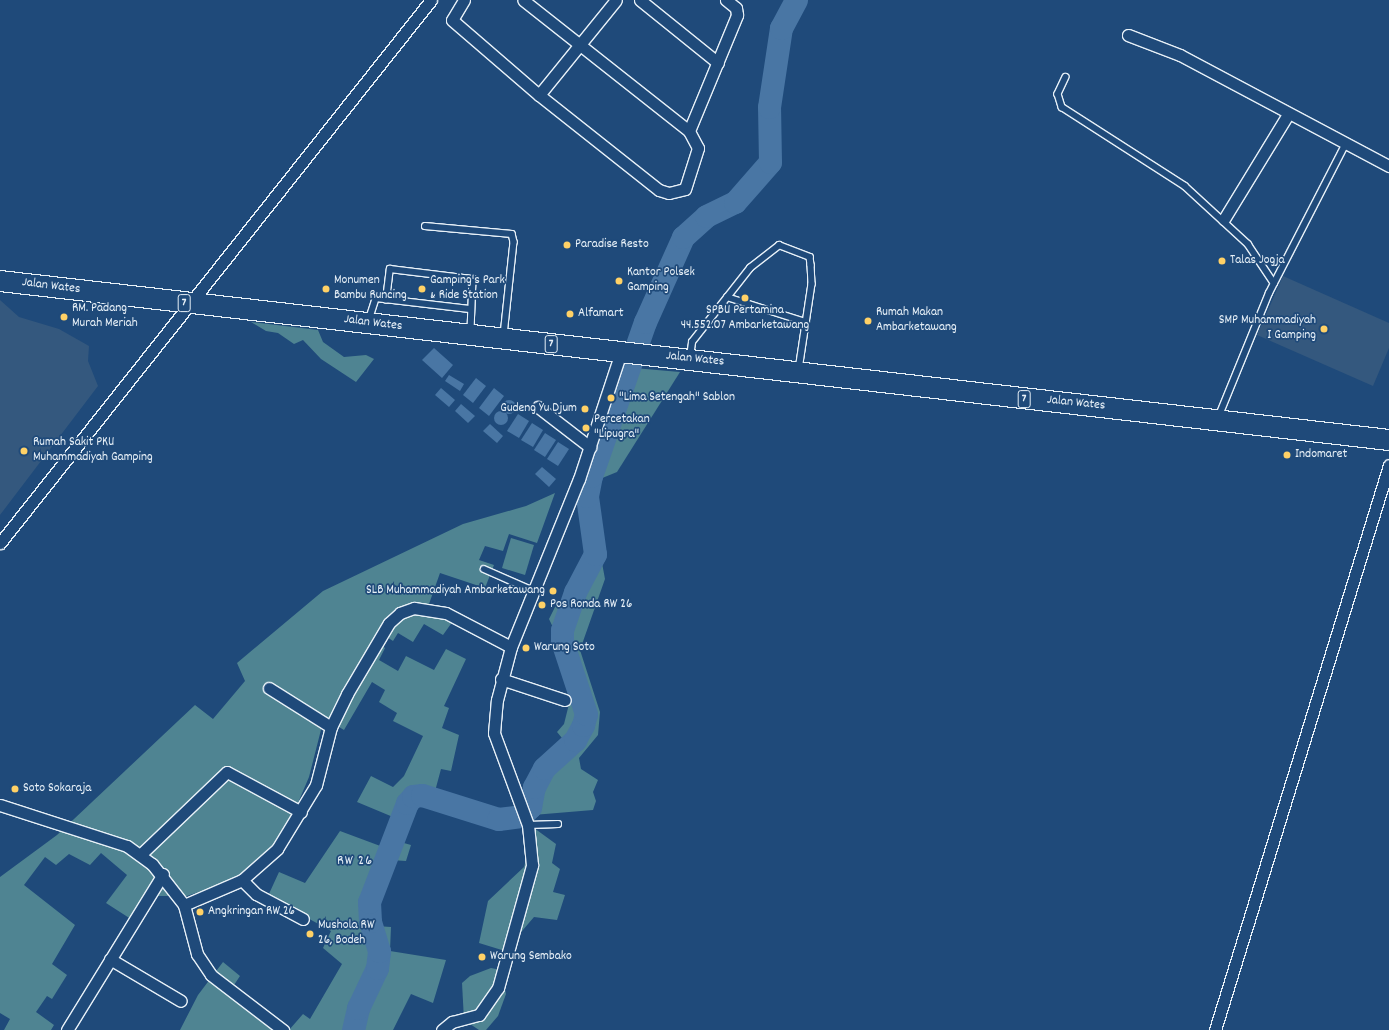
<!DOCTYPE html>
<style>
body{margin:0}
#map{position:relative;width:1389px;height:1030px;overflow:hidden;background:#1f4a7a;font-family:Dekko,sans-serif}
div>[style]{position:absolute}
.built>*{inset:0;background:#34587e}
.green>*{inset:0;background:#4f8492}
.water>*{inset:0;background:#4976a4}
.round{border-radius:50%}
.river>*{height:23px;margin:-11.5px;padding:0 11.5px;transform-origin:11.5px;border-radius:11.5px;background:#4976a4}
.roads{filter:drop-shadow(1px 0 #e8f1f8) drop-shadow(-1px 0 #e8f1f8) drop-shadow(0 1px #e8f1f8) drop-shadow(0 -1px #e8f1f8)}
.lane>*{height:5.5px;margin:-2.75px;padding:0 2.75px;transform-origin:2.75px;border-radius:2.75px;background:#1f4a7a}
.street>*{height:11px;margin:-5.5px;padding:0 5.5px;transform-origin:5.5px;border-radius:5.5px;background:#1f4a7a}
.highway>*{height:20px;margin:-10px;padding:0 10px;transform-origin:10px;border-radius:10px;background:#1f4a7a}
.dots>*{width:11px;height:11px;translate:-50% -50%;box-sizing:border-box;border:2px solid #1f4a7a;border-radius:50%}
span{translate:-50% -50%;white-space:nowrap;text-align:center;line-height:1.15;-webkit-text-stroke:3.5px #1f4a7a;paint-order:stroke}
.shield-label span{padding:1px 3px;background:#1f4a7a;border:1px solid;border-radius:3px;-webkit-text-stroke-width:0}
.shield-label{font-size:12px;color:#e8f1f8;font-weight:700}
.poi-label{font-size:13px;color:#e8f1f8}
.left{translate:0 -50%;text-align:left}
.right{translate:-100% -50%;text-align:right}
.street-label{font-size:13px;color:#e8f1f8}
.neighbourhood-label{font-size:14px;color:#e8f1f8;letter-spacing:1px}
</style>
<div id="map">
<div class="built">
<div style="clip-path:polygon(1283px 276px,1389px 323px,1389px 348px,1373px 386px,1257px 335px)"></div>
<div style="clip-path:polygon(0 300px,19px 317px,59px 329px,89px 346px,88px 361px,98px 386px,0 515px)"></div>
</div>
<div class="green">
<div style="clip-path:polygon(251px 322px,318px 330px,323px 342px,344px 357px,366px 355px,374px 359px,356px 382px,321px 359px,303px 340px,294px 344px,278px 333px,266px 331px)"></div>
<div style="clip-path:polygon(634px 368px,680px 372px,617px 472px,595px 481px)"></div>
<div style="clip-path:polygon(555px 493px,537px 543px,509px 534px,503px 551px,485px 546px,479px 560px,494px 565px,485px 588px,440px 573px,429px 604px,448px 610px,474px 625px,469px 633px,453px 621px,443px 635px,424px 624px,413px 642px,398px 633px,393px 641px,387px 637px,381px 645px,385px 648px,379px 660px,398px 671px,406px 656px,434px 670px,446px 649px,466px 659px,444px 706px,449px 708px,442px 728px,459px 735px,451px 771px,441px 769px,434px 795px,415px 790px,408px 794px,393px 817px,357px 802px,371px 776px,393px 787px,404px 776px,423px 736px,393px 721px,397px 713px,379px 702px,385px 690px,372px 682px,344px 730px,324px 718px,309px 777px,295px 810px,276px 845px,236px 879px,187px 896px,156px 896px,137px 923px,106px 903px,127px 875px,101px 853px,90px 865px,69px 854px,56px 865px,45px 857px,24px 885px,75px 925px,52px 964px,67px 975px,52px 999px,47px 996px,36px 1012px,54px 1025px,51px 1030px,4px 1030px,10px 1019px,0 1013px,0 877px,57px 835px,195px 705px,213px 719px,245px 681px,237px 663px,323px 591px,463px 524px,526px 506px)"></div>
<div style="clip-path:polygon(511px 538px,534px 545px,525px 575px,502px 568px)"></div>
<div style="clip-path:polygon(600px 552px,605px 579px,580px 650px,600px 712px,598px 735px,579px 758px,581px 769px,598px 780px,593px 792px,596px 801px,593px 810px,533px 815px,537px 787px,556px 762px,562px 738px,557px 732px,564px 724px,569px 704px,582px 707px,567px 657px,549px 619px,556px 605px,565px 607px,579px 571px)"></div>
<div style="clip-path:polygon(534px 828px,556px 844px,552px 863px,560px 869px,553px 892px,565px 895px,557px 920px,534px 917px,505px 951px,479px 943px,488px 901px,524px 867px)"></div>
<div style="clip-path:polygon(340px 831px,383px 847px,386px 838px,411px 845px,406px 861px,391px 860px,387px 879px,377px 896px,374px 923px,376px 926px,391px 927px,390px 951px,446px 960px,433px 1003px,411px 994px,393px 1030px,289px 1030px,303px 1014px,310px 1019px,342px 964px,323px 948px,331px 931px,268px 896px,279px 872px,305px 883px)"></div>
<div style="clip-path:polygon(223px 962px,240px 976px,228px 994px,278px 1030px,180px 1030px,198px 995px)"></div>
<div style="clip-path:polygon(491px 968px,501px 970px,506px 994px,498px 1016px,486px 1030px,479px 1030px,464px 1020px,462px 983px,470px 976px)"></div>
</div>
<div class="water">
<div style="clip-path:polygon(434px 348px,453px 365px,442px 378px,422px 360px)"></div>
<div style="clip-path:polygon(449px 375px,464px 384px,460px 391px,445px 381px)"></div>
<div style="clip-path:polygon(476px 378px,486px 386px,473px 403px,463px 395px)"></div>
<div style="clip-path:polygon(441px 388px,455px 400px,449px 407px,435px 395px)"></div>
<div style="clip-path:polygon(494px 388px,504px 396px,489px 416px,479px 408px)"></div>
<div class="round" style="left:502px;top:400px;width:14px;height:14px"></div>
<div style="clip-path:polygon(461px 404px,475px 416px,468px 423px,455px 411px)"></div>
<div class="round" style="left:494px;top:411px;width:14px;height:14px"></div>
<div style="clip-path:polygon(518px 414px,529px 421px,519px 438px,507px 431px)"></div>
<div style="clip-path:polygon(532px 423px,543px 430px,533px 447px,521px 440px)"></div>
<div style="clip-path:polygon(490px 424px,503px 436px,497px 443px,483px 431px)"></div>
<div style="clip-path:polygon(545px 433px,556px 440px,545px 457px,534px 450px)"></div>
<div style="clip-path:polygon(558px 442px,569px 449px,558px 466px,547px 459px)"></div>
<div style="clip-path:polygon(542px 467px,556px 479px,549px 487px,535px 474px)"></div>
</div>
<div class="river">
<div style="left:353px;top:1030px;width:23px;rotate:-77deg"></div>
<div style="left:358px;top:1008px;width:44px;rotate:-64.6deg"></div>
<div style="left:377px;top:968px;width:17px;rotate:-83deg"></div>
<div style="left:379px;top:951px;width:31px;rotate:-107deg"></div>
<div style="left:370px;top:921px;width:19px;rotate:-93deg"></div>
<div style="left:369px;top:902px;width:106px;rotate:-69deg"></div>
<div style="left:407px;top:803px;width:9px;rotate:-49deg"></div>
<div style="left:413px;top:796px;width:9px;rotate:-6deg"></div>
<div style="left:422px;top:795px;width:80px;rotate:17.5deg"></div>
<div style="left:498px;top:819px;width:23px;rotate:-7deg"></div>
<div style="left:521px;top:816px;width:13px;rotate:-45deg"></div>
<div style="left:530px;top:807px;width:20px;rotate:-79deg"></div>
<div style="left:534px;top:787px;width:21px;rotate:-62deg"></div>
<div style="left:544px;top:768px;width:42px;rotate:-42.1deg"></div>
<div style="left:575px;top:740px;width:17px;rotate:-62deg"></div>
<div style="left:583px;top:725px;width:11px;rotate:-75deg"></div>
<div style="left:586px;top:714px;width:77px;rotate:-108.2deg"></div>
<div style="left:562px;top:641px;width:11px;rotate:-90deg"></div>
<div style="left:562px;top:630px;width:40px;rotate:-71.1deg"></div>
<div style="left:575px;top:592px;width:43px;rotate:-62.2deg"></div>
<div style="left:595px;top:554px;width:59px;rotate:-97.9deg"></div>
<div style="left:587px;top:496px;width:20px;rotate:-79deg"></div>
<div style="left:591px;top:476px;width:163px;rotate:-70.7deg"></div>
<div style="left:645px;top:322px;width:93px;rotate:-65.9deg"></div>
<div style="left:683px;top:237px;width:31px;rotate:-42deg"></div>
<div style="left:706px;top:216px;width:32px;rotate:-26deg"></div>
<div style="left:735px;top:202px;width:53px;rotate:-48.8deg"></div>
<div style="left:770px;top:162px;width:55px;rotate:-91deg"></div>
<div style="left:769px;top:107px;width:80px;rotate:-81.4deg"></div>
<div style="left:781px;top:28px;width:32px;rotate:-62deg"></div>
</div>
<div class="roads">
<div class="lane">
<div style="left:1066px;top:77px;width:19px;rotate:115deg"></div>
<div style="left:1058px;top:94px;width:14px;rotate:73deg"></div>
<div style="left:1062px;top:107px;width:146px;rotate:32.7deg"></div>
<div style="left:1185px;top:186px;width:86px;rotate:42.6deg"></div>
<div style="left:1248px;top:244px;width:47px;rotate:56.3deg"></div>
<div style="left:425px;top:226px;width:87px;rotate:5.3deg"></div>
<div style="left:512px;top:234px;width:8px;rotate:76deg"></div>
<div style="left:514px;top:242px;width:94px;rotate:96.1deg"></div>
<div style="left:727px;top:297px;width:83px;rotate:17.6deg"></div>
<div style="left:386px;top:300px;width:31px;rotate:-83deg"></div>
<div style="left:390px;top:269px;width:84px;rotate:6.9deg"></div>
<div style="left:473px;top:279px;width:53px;rotate:92.2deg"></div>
<div style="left:369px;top:319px;width:22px;rotate:-72deg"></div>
<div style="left:376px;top:298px;width:94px;rotate:6.7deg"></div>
<div style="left:690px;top:357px;width:15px;rotate:-82deg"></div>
<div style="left:692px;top:342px;width:94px;rotate:-51.9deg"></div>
<div style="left:750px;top:268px;width:37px;rotate:-38deg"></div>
<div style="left:779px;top:245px;width:33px;rotate:21deg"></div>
<div style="left:810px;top:257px;width:8px;rotate:83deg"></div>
<div style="left:811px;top:265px;width:19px;rotate:87deg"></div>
<div style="left:812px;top:284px;width:87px;rotate:98.6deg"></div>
<div style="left:1218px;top:418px;width:135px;rotate:-67.8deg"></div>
<div style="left:1269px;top:293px;width:166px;rotate:-62.8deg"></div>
<div style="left:484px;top:569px;width:55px;rotate:23.7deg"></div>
<div style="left:528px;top:825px;width:30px;rotate:-2deg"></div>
</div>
<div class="street">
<div style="left:464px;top:0;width:23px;rotate:121deg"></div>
<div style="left:452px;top:20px;width:115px;rotate:40.8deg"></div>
<div style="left:539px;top:95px;width:153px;rotate:38.4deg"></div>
<div style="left:659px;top:190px;width:10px;rotate:17deg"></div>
<div style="left:669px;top:193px;width:16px;rotate:-14deg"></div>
<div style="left:685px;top:189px;width:43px;rotate:-72.4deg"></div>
<div style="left:698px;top:148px;width:19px;rotate:-118deg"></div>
<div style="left:689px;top:131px;width:211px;rotate:-141.7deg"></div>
<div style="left:640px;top:0;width:100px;rotate:38.9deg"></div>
<div style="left:1128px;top:35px;width:56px;rotate:21deg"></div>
<div style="left:1180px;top:55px;width:237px;rotate:28deg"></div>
<div style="left:539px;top:95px;width:122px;rotate:-51deg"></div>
<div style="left:689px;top:131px;width:126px;rotate:-67.5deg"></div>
<div style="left:737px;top:15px;width:7px;rotate:-98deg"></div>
<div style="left:736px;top:8px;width:13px;rotate:-141deg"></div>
<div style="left:1224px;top:219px;width:123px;rotate:-58.6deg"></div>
<div style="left:538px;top:407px;width:66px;rotate:37.6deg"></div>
<div style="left:0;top:543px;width:693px;rotate:-51.56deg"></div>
<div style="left:501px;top:679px;width:67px;rotate:18.2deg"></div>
<div style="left:269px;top:688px;width:73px;rotate:32.2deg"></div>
<div style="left:0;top:805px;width:133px;rotate:17.9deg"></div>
<div style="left:127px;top:846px;width:31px;rotate:36deg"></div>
<div style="left:152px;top:864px;width:52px;rotate:52deg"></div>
<div style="left:184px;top:905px;width:51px;rotate:75.1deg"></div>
<div style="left:197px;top:954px;width:25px;rotate:56deg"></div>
<div style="left:211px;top:975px;width:91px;rotate:37.4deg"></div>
<div style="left:140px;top:855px;width:120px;rotate:-43.7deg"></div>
<div style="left:227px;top:772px;width:84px;rotate:28.4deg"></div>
<div style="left:242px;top:880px;width:20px;rotate:45deg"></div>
<div style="left:256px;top:894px;width:53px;rotate:28deg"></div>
<div style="left:184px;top:905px;width:63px;rotate:-23.3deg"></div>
<div style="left:242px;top:880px;width:47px;rotate:-41.5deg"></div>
<div style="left:277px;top:849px;width:75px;rotate:-58.6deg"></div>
<div style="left:316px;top:785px;width:60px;rotate:-75.5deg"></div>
<div style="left:331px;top:727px;width:37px;rotate:-64deg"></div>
<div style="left:347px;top:694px;width:82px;rotate:-59.4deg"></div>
<div style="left:389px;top:623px;width:15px;rotate:-42deg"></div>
<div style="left:400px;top:613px;width:15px;rotate:-20deg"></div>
<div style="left:414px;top:608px;width:32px;rotate:9deg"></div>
<div style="left:446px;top:613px;width:73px;rotate:27.6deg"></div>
<div style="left:110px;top:959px;width:82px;rotate:30.6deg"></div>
<div style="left:67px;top:1030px;width:183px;rotate:-58.4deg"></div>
<div style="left:442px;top:1030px;width:13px;rotate:-39deg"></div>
<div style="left:452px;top:1022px;width:28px;rotate:-15deg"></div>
<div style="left:479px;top:1015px;width:33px;rotate:-55deg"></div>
<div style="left:498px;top:988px;width:128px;rotate:-74.5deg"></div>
<div style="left:532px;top:865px;width:40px;rotate:-95.7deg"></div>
<div style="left:528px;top:825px;width:98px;rotate:-110.3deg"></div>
<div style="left:494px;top:733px;width:33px;rotate:-85deg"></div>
<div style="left:497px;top:700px;width:55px;rotate:-75.2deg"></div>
<div style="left:511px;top:647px;width:181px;rotate:-68deg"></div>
<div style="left:579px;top:479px;width:134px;rotate:-71.7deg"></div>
<div style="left:1215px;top:1030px;width:591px;rotate:-72.88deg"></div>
</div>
<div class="highway">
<div style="left:0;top:281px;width:1398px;rotate:6.53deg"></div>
</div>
</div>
<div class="dots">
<div style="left:567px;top:245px;background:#ffd166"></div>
<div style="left:1222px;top:261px;background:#ffd166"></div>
<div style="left:619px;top:281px;background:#ffd166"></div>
<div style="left:326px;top:289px;background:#ffd166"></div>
<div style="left:422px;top:289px;background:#ffd166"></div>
<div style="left:745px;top:298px;background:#ffd166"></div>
<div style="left:570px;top:314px;background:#ffd166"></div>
<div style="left:64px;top:317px;background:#ffd166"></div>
<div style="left:868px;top:321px;background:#ffd166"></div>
<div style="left:1324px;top:329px;background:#ffd166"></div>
<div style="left:611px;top:398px;background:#ffd166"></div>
<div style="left:585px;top:409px;background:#ffd166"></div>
<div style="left:586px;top:428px;background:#ffd166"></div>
<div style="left:24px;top:451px;background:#ffd166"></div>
<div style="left:1287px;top:455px;background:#ffd166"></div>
<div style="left:553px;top:591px;background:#ffd166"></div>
<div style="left:542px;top:605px;background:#ffd166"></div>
<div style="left:526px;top:648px;background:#ffd166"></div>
<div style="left:15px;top:789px;background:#ffd166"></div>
<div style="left:200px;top:912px;background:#ffd166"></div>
<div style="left:310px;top:934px;background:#ffd166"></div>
<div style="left:482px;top:957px;background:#ffd166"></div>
</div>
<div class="shield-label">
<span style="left:184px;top:303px">7</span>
<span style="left:551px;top:344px">7</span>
<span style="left:1024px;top:399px">7</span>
</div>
<div class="poi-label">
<span class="left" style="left:575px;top:245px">Paradise Resto</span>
<span class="left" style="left:1230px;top:261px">Talas Jogja</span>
<span class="left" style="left:627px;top:281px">Kantor Polsek<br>Gamping</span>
<span class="left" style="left:334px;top:289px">Monumen<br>Bambu Runcing</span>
<span class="left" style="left:430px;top:289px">Gamping's Park<br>&amp; Ride Station</span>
<span class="left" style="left:72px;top:317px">RM. Padang<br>Murah Meriah</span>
<span style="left:745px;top:319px">SPBU Pertamina<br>44.552.07 Ambarketawang</span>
<span class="left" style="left:578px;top:314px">Alfamart</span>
<span class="left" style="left:876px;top:321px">Rumah Makan<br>Ambarketawang</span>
<span class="right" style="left:1316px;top:329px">SMP Muhammadiyah<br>I Gamping</span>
<span class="left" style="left:619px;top:398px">"Lima Setengah" Sablon</span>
<span class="right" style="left:577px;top:409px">Gudeng Yu Djum</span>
<span class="left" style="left:594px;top:428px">Percetakan<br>"Lipugra"</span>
<span class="left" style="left:33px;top:451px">Rumah Sakit PKU<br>Muhammadiyah Gamping</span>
<span class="left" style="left:1295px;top:455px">Indomaret</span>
<span class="right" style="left:545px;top:591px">SLB Muhammadiyah Ambarketawang</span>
<span class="left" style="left:550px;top:605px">Pos Ronda RW 26</span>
<span class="left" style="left:534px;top:648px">Warung Soto</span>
<span class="left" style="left:23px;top:789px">Soto Sokaraja</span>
<span class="left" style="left:208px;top:912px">Angkringan RW 26</span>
<span class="left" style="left:318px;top:934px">Mushola RW<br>26, Bodeh</span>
<span class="left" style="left:490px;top:957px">Warung Sembako</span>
</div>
<div class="street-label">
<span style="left:51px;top:287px;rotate:7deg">Jalan Wates</span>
<span style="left:373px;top:324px;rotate:7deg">Jalan Wates</span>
<span style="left:695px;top:360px;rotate:6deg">Jalan Wates</span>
<span style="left:1076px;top:404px;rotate:6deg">Jalan Wates</span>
</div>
<div class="neighbourhood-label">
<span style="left:355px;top:861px">RW 26</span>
</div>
</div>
